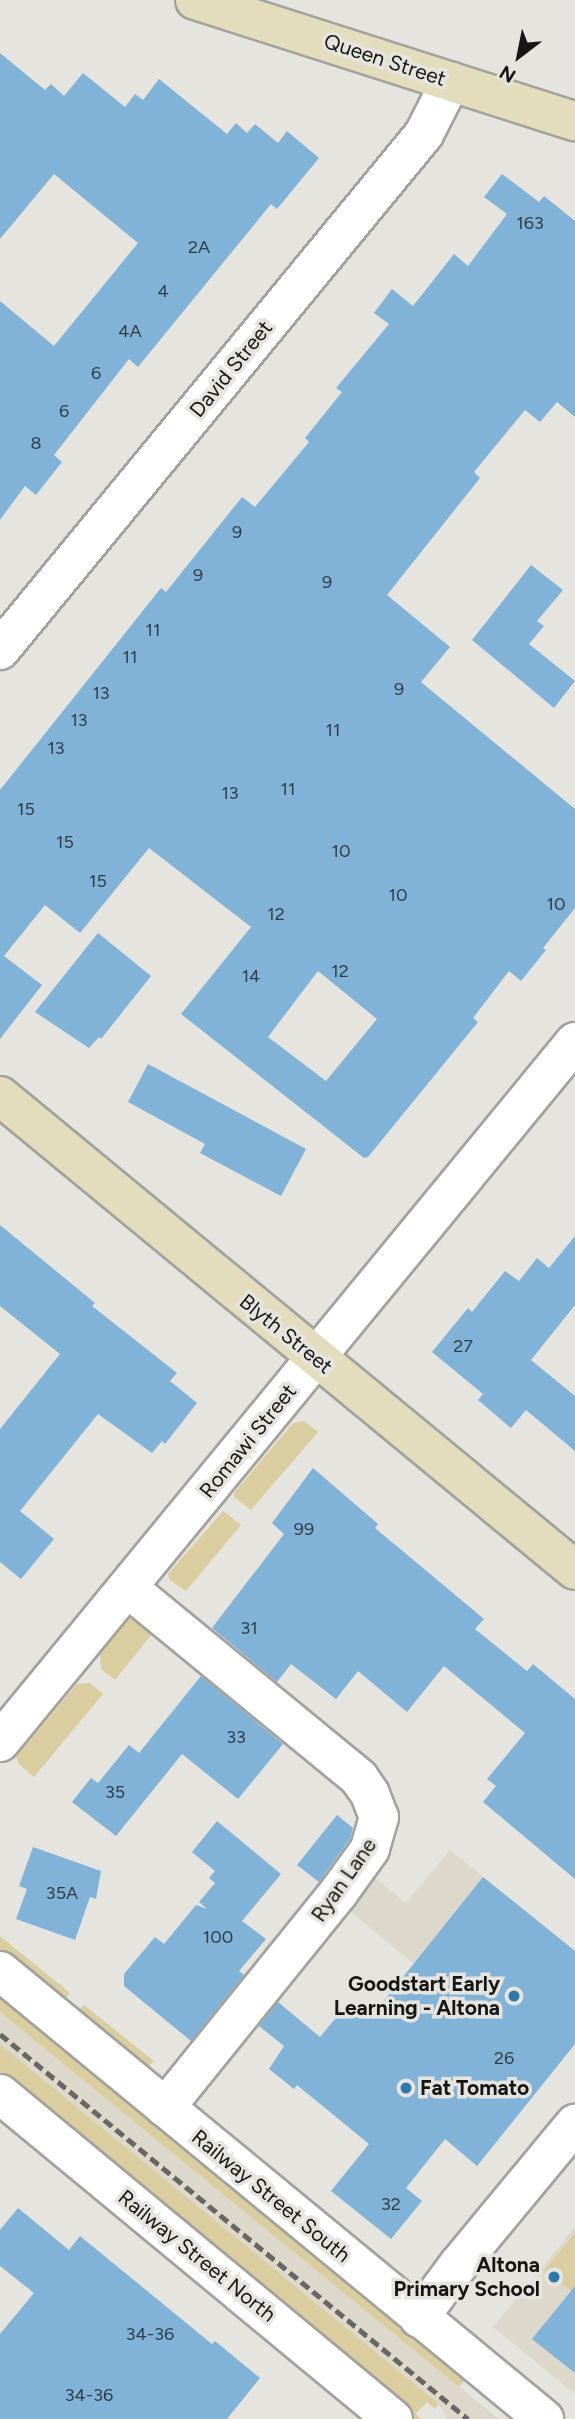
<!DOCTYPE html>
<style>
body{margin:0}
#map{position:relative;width:575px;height:2419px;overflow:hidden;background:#e6e4df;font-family:Figtree,sans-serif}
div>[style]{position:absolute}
.built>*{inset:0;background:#dcd9cc}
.green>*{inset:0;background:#dacd9f}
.building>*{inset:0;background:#81b2d8}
.roads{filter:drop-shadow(2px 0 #a3a29d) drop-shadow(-2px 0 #a3a29d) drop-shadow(0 2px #a3a29d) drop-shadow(0 -2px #a3a29d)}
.street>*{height:38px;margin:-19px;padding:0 19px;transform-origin:19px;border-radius:19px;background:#fff}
.secondary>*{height:38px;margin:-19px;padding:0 19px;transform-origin:19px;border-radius:19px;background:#e3dcbd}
.rail>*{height:5px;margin-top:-2.5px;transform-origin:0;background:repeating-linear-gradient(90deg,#686764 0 10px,transparent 0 15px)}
.dots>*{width:19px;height:19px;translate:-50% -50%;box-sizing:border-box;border:4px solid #e6e4df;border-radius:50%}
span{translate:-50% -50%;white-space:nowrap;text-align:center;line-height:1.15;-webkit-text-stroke:7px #e6e4df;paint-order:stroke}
.number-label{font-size:18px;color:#313d45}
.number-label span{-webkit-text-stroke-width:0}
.street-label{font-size:21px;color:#161614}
.poi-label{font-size:21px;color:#161614;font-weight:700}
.right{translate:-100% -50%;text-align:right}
.left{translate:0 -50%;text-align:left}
.north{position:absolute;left:484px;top:21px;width:70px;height:70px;-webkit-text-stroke:5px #e6e4df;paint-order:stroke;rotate:212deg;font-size:19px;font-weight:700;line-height:28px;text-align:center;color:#161614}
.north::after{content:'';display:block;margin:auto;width:24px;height:32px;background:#161614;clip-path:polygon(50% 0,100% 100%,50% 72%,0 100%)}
</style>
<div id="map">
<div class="built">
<div style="clip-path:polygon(450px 1850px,575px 1951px,548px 2074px,346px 1908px,367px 1872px,406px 1903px)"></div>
<div style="clip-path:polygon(0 2012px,499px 2419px,447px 2419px,439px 2404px,0 2044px)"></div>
<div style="clip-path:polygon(575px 2227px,575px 2394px,493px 2327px)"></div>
</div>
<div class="green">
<div style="clip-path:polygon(304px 1421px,318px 1432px,251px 1510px,234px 1497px,234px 1493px,293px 1423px)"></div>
<div style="clip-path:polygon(223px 1511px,241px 1525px,186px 1591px,170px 1580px,168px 1574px)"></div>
<div style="clip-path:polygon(137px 1609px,161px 1623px,115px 1680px,101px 1669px,100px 1654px)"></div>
<div style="clip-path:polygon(90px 1683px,103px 1694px,34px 1777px,19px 1764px,16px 1757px,77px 1684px)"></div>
<div style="clip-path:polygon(0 1936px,70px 1993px,63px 2001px,0 1949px)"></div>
<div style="clip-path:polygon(0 1995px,466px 2379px,459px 2387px,0 2012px)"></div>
<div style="clip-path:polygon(84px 2005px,154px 2061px,147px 2068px,81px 2016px,79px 2010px)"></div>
<div style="clip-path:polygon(0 2044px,439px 2404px,435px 2409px,427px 2402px,416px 2414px,421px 2419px,414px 2419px,0 2077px)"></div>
<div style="clip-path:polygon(575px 2233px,575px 2294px,544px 2270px)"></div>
</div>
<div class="building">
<div style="clip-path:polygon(0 53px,45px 90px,51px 84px,64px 96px,83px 73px,125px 107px,135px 94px,143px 100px,159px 79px,227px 134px,236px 123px,247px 133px,255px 124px,278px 143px,287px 131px,319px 158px,277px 209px,271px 204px,138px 367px,129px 359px,54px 455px,62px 462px,36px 495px,25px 486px,0 520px,0 301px,54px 346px,138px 243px,54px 174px,0 239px)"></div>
<div style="clip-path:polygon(evenodd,502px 174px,539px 202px,544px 196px,575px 221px,575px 417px,557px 402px,540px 422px,525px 410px,474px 472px,480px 478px,387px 595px,450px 647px,421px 682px,575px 809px,575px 908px,543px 948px,546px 950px,521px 981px,509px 971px,473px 1018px,478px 1022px,368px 1157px,364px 1158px,181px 1014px,251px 927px,149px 848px,80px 933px,45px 905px,4px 956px,42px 985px,0 1039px,0 790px,161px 588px,166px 592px,242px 497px,255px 507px,309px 442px,305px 438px,342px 392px,336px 388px,389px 324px,374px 313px,392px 289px,413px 306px,454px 254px,468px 266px,507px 214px,484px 197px,502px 174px,318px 971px,377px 1019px,326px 1081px,268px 1037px,318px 971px)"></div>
<div style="clip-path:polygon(531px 565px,563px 590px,537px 621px,544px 626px,529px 644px,575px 681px,554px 708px,472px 640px)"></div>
<div style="clip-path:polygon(98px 933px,151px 976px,101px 1039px,99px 1037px,89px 1048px,35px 1012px)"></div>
<div style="clip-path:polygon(148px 1064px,306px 1149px,281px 1196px,200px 1153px,205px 1144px,128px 1102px)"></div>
<div style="clip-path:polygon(0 1225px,95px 1303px,92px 1306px,177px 1373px,170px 1381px,197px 1403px,165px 1444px,162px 1441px,152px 1453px,98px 1414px,20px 1511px,54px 1539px,21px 1579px,0 1562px,0 1429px,60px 1354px,0 1306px)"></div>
<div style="clip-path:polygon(575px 1236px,575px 1305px,531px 1360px,575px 1396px,575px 1451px,526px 1410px,511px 1428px,478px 1400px,483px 1394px,432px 1352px,468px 1308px,472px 1312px,505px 1271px,519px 1281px,537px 1258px,549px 1268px)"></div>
<div style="clip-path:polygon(313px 1468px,378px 1524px,375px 1528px,484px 1619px,475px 1629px,527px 1671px,533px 1664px,575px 1699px,575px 1879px,483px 1802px,496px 1786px,487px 1779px,525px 1733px,444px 1666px,407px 1712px,358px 1671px,336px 1699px,291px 1664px,277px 1682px,212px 1628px,284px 1534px,272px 1523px)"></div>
<div style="clip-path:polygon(201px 1676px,283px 1744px,238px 1799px,182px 1754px,116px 1836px,72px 1802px,91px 1778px,98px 1783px,129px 1745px,139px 1753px)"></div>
<div style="clip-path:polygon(337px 1815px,353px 1828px,350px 1839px,319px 1882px,297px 1865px)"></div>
<div style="clip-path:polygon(217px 1821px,281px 1874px,242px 1921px,266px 1939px,239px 1971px,244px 1975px,191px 2041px,124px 1986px,124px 1974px,155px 1937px,164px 1944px,196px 1905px,207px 1909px,199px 1902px,215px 1883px,209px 1878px,215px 1871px,192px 1852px)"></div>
<div style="clip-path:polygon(33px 1847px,101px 1871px,96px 1899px,90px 1897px,75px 1940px,16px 1919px,27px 1889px,19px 1886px)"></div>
<div style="clip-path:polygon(483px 1877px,575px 1951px,575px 2044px,477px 2166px,445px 2139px,406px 2188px,422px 2201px,391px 2239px,331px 2191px,369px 2144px,297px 2085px,294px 2089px,269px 2069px,284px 2046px,259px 2026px,278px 2002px,320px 2037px,339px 2014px,345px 2019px,360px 2000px,375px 2012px)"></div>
<div style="clip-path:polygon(18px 2208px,69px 2250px,80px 2236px,212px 2344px,215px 2341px,260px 2378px,227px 2419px,0 2419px,0 2334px,34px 2293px,0 2266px,0 2230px)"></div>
<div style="clip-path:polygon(575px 2286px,575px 2373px,532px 2339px)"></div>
</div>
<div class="roads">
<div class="street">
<div style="left:0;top:650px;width:668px;rotate:-50.59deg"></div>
<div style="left:424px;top:134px;width:59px;rotate:-63deg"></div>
<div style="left:128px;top:1588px;width:299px;rotate:39.4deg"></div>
<div style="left:359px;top:1778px;width:19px;rotate:55deg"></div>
<div style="left:370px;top:1794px;width:25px;rotate:69deg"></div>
<div style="left:379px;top:1817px;width:33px;rotate:106deg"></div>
<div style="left:370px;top:1849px;width:53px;rotate:125.8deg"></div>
<div style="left:339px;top:1892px;width:277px;rotate:128.9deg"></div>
<div style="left:0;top:1742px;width:906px;rotate:-50.6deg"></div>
<div style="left:0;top:1971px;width:705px;rotate:39.47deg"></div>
<div style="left:0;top:2094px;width:510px;rotate:39.59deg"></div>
<div style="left:419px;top:2318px;width:67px;rotate:-53.5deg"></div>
<div style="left:459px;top:2264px;width:182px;rotate:-50.4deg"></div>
</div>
<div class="secondary">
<div style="left:195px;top:0;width:399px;rotate:17.7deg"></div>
<div style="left:0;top:1096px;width:745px;rotate:39.5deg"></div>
</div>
</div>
<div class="rail">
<div style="left:0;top:2034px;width:606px;rotate:39.44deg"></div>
</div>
<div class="dots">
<div style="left:514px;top:1996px;background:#3078ac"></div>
<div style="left:406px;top:2088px;background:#3078ac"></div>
<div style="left:554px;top:2277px;background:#3078ac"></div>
</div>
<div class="number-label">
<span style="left:530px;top:223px">163</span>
<span style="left:199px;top:247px">2A</span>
<span style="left:163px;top:291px">4</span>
<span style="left:130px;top:331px">4A</span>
<span style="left:96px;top:373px">6</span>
<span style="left:64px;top:411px">6</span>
<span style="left:36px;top:443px">8</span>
<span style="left:237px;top:532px">9</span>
<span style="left:198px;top:575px">9</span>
<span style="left:327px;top:582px">9</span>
<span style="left:153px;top:630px">11</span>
<span style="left:130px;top:657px">11</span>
<span style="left:399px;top:689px">9</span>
<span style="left:101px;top:693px">13</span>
<span style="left:79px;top:720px">13</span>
<span style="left:333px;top:730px">11</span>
<span style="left:56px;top:748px">13</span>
<span style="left:288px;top:789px">11</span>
<span style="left:230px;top:793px">13</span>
<span style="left:26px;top:809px">15</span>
<span style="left:65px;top:842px">15</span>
<span style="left:341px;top:851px">10</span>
<span style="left:98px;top:881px">15</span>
<span style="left:398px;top:895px">10</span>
<span style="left:556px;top:904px">10</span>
<span style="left:276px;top:914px">12</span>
<span style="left:340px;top:971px">12</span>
<span style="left:251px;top:976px">14</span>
<span style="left:463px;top:1346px">27</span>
<span style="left:304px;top:1529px">99</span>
<span style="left:249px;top:1628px">31</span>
<span style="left:236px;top:1737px">33</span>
<span style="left:115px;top:1792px">35</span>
<span style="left:62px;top:1893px">35A</span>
<span style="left:218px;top:1937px">100</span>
<span style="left:504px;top:2058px">26</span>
<span style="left:391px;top:2204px">32</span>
<span style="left:150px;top:2334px">34-36</span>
<span style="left:89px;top:2395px">34-36</span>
</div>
<div class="street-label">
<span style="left:385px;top:60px;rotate:18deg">Queen Street</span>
<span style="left:231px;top:369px;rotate:-51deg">David Street</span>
<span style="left:286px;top:1334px;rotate:39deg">Blyth Street</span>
<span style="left:248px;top:1441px;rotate:-51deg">Romawi Street</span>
<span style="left:344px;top:1880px;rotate:-55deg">Ryan Lane</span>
<span style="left:271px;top:2196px;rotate:39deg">Railway Street South</span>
<span style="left:197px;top:2256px;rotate:39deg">Railway Street North</span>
</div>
<div class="poi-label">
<span class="right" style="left:500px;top:1996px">Goodstart Early<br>Learning - Altona</span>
<span class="left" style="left:420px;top:2088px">Fat Tomato</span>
<span class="right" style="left:540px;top:2277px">Altona<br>Primary School</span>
</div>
<div class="north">N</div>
</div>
